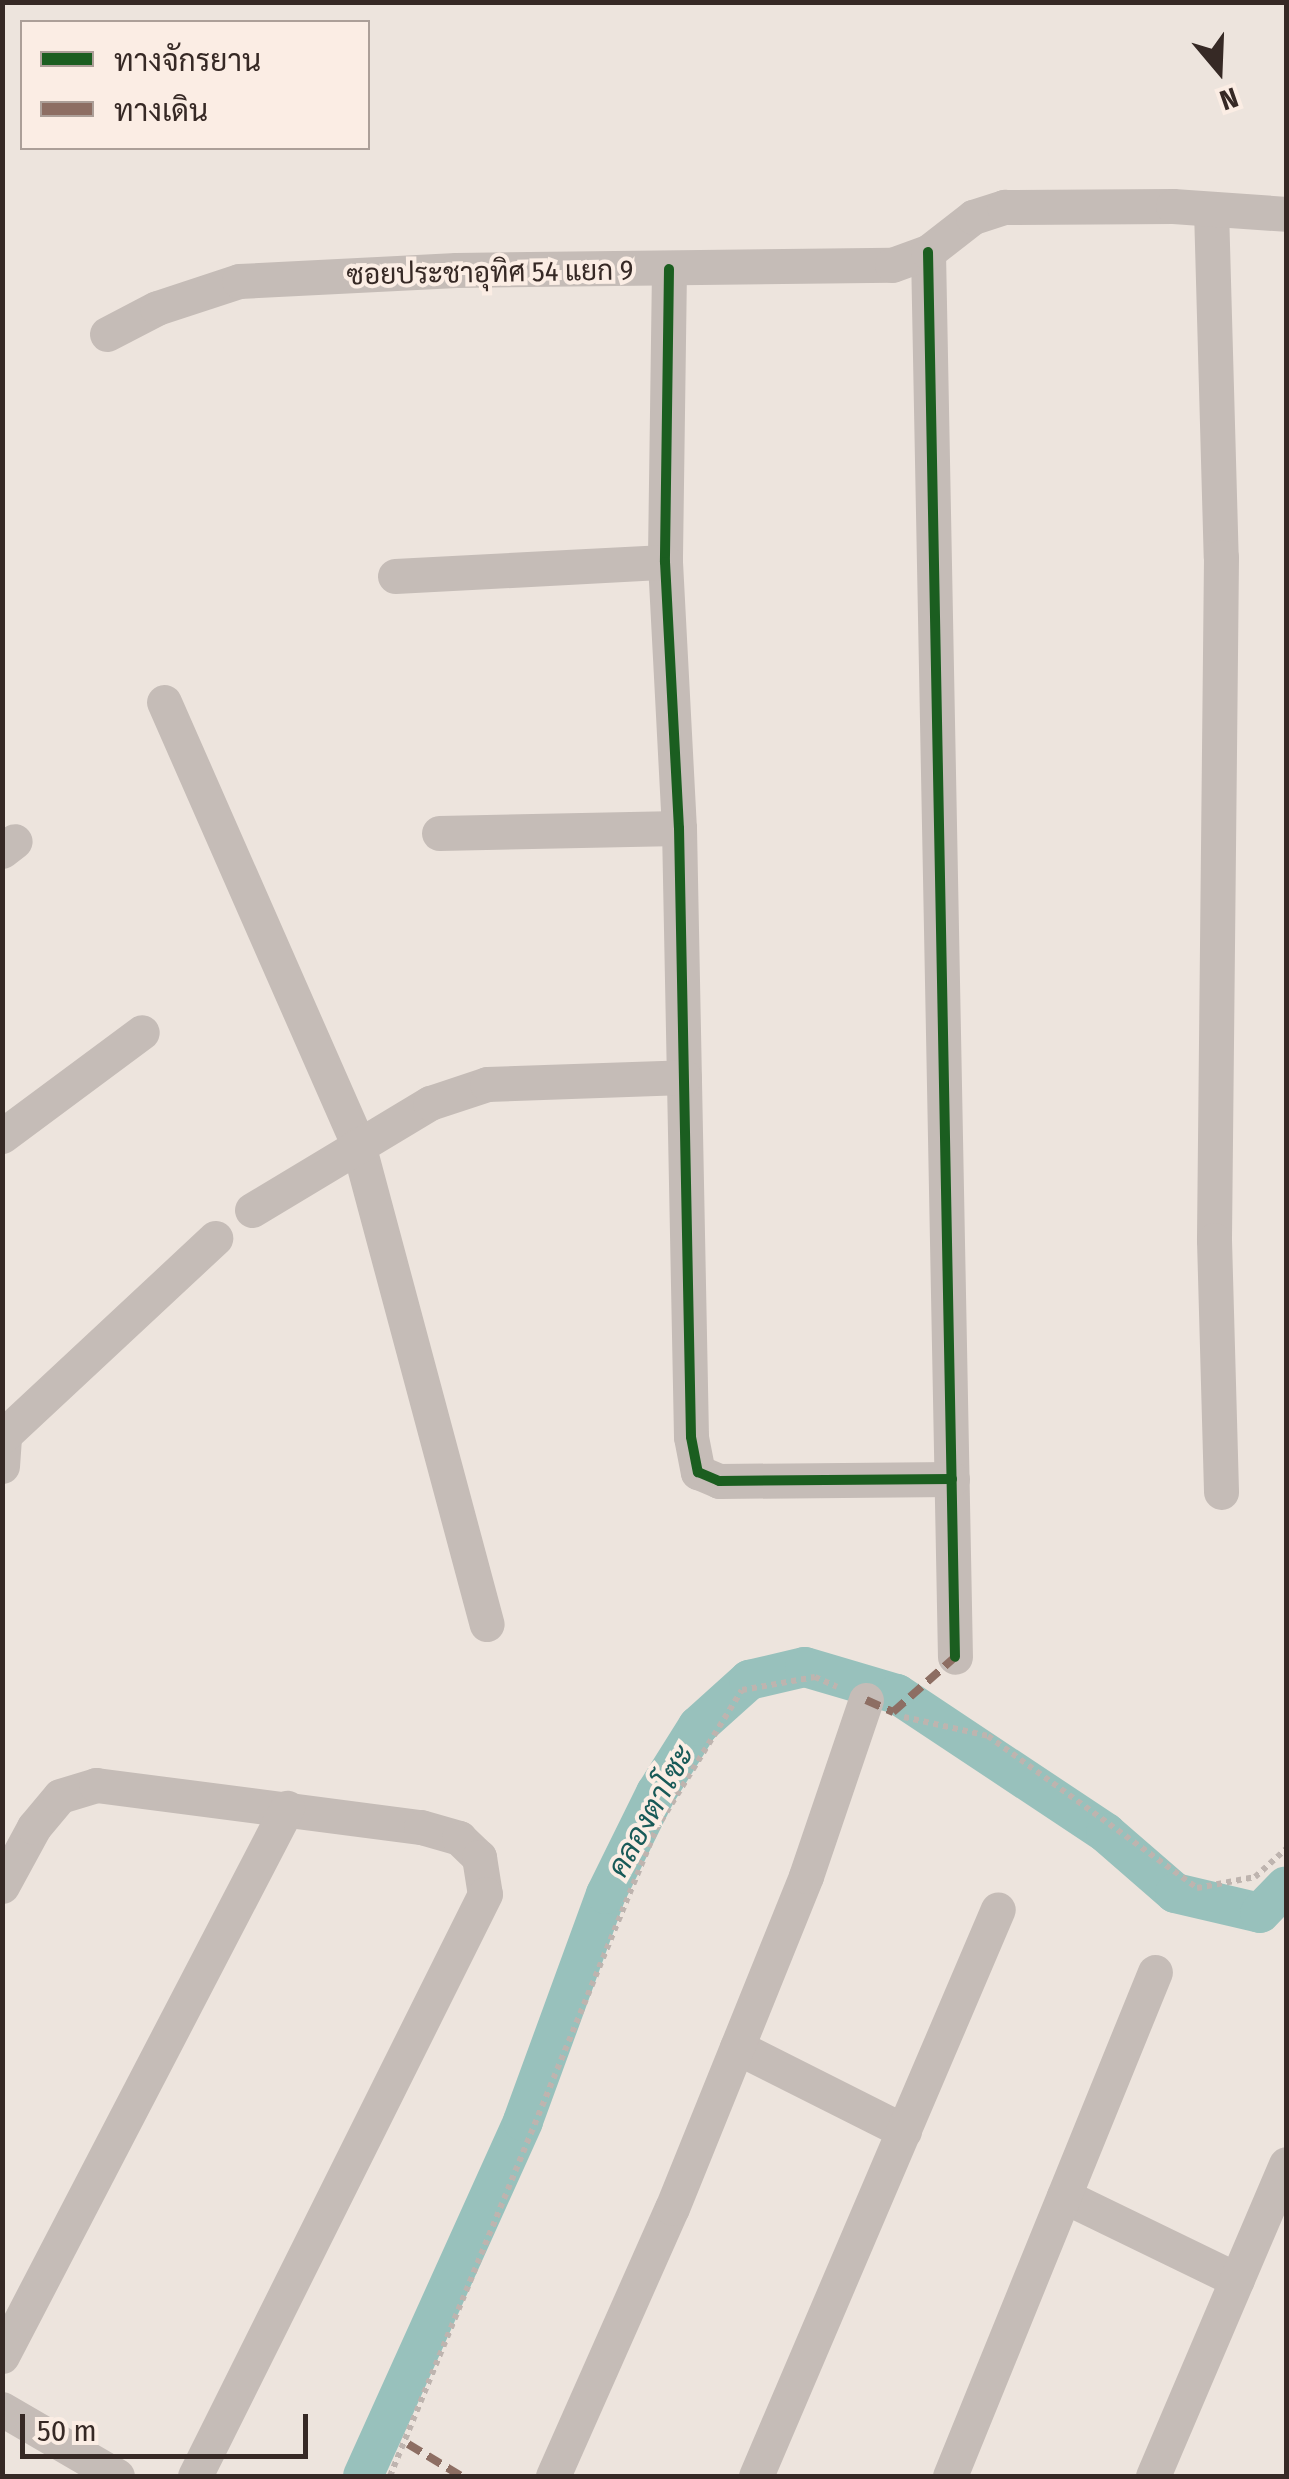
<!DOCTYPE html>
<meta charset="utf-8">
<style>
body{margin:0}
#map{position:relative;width:1289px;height:2479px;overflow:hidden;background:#ede4dd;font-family:"Fira Sans Condensed",Sarabun,sans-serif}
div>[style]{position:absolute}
.canal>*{height:40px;margin:-20px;padding:0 20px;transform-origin:20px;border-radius:20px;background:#98c1bc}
.path>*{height:6px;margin-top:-3px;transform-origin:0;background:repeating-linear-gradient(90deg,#beb4af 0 5px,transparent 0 10px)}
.minor>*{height:35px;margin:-17.5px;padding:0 17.5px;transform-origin:17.5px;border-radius:17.5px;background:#c5bcb7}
.quiet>*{height:8px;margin-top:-4px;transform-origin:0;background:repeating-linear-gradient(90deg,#8d6e63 0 15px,transparent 0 23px)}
.cycleway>*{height:10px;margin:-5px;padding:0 5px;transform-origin:5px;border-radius:5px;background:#1b5e20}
span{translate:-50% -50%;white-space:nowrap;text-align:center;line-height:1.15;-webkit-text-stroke:8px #fbede4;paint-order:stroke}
.street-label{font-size:28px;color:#362925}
.water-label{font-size:30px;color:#185a58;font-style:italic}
.frame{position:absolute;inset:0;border:5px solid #362925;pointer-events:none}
.legend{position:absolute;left:20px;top:20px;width:350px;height:130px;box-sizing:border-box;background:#fbede4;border:2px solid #ac9f98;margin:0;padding:12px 18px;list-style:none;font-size:30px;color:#362925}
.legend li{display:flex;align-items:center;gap:20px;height:50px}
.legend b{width:50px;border:2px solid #ac9f98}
.north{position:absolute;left:1169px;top:20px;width:100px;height:100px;-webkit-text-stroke:8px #fbede4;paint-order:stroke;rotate:161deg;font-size:28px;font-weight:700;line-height:40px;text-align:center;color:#362925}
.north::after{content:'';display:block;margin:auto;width:35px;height:45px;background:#362925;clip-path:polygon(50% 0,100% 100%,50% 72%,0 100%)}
.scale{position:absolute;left:20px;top:2414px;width:288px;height:45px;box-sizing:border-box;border:5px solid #362925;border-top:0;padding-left:12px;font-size:30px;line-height:35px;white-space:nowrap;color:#362925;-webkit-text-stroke:8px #fbede4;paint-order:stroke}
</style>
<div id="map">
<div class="canal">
<div style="left:363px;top:2476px;width:389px;rotate:-65.7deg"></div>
<div style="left:523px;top:2121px;width:242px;rotate:-69.9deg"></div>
<div style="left:606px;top:1894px;width:113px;rotate:-63.7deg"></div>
<div style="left:656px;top:1793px;width:79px;rotate:-57.9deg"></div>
<div style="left:698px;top:1726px;width:69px;rotate:-42deg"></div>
<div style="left:749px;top:1680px;width:57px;rotate:-13.1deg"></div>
<div style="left:805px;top:1667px;width:96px;rotate:16.4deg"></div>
<div style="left:897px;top:1694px;width:251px;rotate:33.6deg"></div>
<div style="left:1106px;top:1833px;width:91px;rotate:41deg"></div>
<div style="left:1175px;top:1893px;width:87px;rotate:13.2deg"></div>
<div style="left:1260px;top:1913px;width:37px;rotate:-46deg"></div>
</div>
<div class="path">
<div style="left:904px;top:1717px;width:86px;rotate:12.7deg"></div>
<div style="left:988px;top:1736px;width:258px;rotate:36deg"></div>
<div style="left:1197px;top:1888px;width:59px;rotate:-10.7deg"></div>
<div style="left:1255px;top:1877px;width:42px;rotate:-42.1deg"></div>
<div style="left:390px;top:2476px;width:700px;rotate:-67.65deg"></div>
<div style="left:656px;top:1829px;width:163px;rotate:-58.3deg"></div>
<div style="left:742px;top:1690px;width:74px;rotate:-10.1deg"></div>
<div style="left:815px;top:1677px;width:24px;rotate:24deg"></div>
</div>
<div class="minor">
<div style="left:1211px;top:209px;width:348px;rotate:88.4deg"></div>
<div style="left:1221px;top:557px;width:683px;rotate:90.59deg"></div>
<div style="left:1214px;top:1240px;width:252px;rotate:88.4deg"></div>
<div style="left:928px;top:252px;width:1405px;rotate:88.9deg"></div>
<div style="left:669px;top:269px;width:293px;rotate:90.8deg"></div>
<div style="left:665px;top:562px;width:266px;rotate:87deg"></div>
<div style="left:679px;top:828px;width:609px;rotate:88.87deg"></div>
<div style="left:691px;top:1437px;width:36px;rotate:79deg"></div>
<div style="left:698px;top:1472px;width:23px;rotate:23deg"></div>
<div style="left:719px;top:1481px;width:233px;rotate:-0.5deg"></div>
<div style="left:107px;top:334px;width:56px;rotate:-27.5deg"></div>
<div style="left:157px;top:308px;width:86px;rotate:-18.2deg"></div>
<div style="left:239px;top:281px;width:217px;rotate:-2.9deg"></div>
<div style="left:456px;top:270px;width:436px;rotate:-0.7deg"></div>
<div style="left:892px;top:265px;width:38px;rotate:-20deg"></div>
<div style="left:928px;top:252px;width:57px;rotate:-37.9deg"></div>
<div style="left:973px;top:217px;width:33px;rotate:-18deg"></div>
<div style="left:1004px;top:207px;width:169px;rotate:-0.3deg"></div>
<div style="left:1173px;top:206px;width:113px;rotate:4deg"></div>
<div style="left:395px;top:576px;width:270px;rotate:-3deg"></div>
<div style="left:164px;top:702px;width:483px;rotate:66.3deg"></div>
<div style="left:358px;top:1144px;width:497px;rotate:75deg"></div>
<div style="left:439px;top:833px;width:240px;rotate:-1.2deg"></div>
<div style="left:2px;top:851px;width:16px;rotate:-38deg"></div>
<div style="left:2px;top:1136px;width:174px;rotate:-36.6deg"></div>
<div style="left:252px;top:1210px;width:208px;rotate:-31deg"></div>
<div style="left:430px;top:1103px;width:60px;rotate:-18.4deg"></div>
<div style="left:487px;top:1084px;width:197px;rotate:-2deg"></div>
<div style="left:2px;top:1466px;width:31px;rotate:-86deg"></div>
<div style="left:4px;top:1435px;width:289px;rotate:-43deg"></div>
<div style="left:2px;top:1886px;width:67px;rotate:-61.5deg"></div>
<div style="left:34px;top:1827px;width:40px;rotate:-50deg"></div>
<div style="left:60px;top:1796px;width:38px;rotate:-17deg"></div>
<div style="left:96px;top:1785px;width:328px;rotate:7.4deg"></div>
<div style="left:421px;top:1827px;width:40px;rotate:16deg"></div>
<div style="left:459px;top:1838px;width:28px;rotate:44deg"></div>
<div style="left:479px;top:1857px;width:37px;rotate:81deg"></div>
<div style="left:485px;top:1894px;width:650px;rotate:116.49deg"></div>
<div style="left:737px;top:2047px;width:187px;rotate:26.7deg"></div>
<div style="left:1064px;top:2196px;width:192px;rotate:25.9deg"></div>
<div style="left:2px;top:2356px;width:618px;rotate:-62.52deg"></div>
<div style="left:2px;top:2409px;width:133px;rotate:30.2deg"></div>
<div style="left:553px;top:2476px;width:293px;rotate:-66.1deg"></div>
<div style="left:672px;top:2208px;width:358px;rotate:-68deg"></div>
<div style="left:806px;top:1876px;width:186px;rotate:-71.2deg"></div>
<div style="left:756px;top:2476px;width:616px;rotate:-66.89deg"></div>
<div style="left:950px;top:2476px;width:544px;rotate:-67.87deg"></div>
<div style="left:1153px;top:2476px;width:339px;rotate:-66.9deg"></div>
</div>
<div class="quiet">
<div style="left:866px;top:1700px;width:30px;rotate:24deg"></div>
<div style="left:893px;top:1712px;width:83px;rotate:-41.6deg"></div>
<div style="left:408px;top:2444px;width:62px;rotate:31.1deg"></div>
</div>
<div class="cycleway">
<div style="left:928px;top:252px;width:1405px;rotate:88.9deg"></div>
<div style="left:669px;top:269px;width:293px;rotate:90.8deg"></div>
<div style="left:665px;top:562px;width:266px;rotate:87deg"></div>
<div style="left:679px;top:828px;width:609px;rotate:88.87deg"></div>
<div style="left:691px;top:1437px;width:36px;rotate:79deg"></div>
<div style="left:698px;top:1472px;width:23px;rotate:23deg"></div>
<div style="left:719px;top:1481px;width:233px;rotate:-0.5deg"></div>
</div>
<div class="street-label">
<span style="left:490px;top:273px;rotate:-1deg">ซอยประชาอุทิศ 54 แยก 9</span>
</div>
<div class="water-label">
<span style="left:651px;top:1811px;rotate:-61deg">คลองตาโซะ</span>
</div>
<div class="frame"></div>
<ul class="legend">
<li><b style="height:12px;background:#1b5e20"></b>ทางจักรยาน</li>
<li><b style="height:12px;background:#8d6e63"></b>ทางเดิน</li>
</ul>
<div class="north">N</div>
<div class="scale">50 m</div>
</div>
